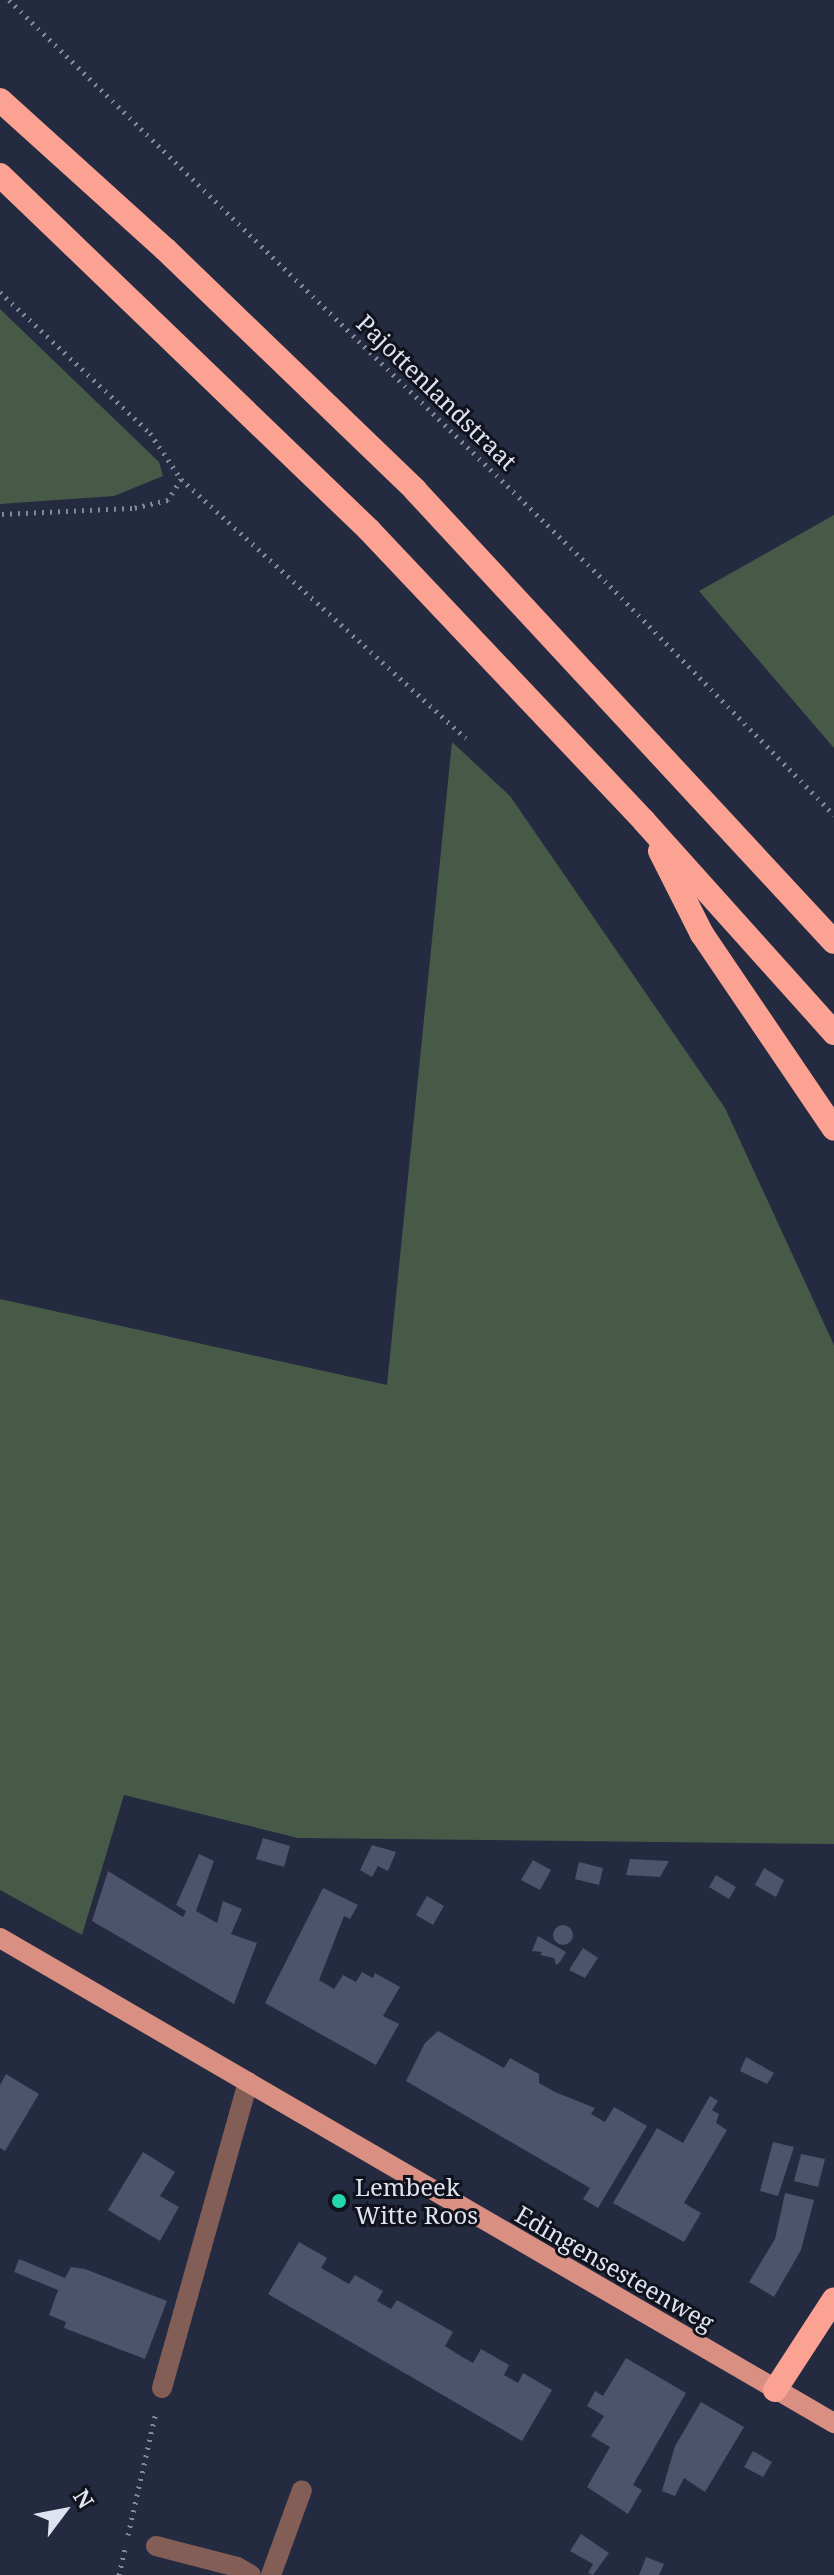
<!DOCTYPE html>
<style>
body{margin:0}
#map{position:relative;width:834px;height:2575px;overflow:hidden;background:#242a3f;font-family:"Noto Serif",serif}
div>[style]{position:absolute}
.green>*{inset:0;background:#475a48}
.building>*{inset:0;background:#4c536a}
.round{border-radius:50%}
.path>*{height:5px;margin-top:-2.5px;transform-origin:0;background:repeating-linear-gradient(90deg,#828799 0 2px,transparent 0 8px)}
.minor>*{height:20px;margin:-10px;padding:0 10px;transform-origin:10px;border-radius:10px;background:#825e57}
.primary>*{height:20px;margin:-10px;padding:0 10px;transform-origin:10px;border-radius:10px;background:#d98f82}
.motorway>*{height:24px;margin:-12px;padding:0 12px;transform-origin:12px;border-radius:12px;background:#fba293}
.dots>*{width:22px;height:22px;translate:-50% -50%;box-sizing:border-box;border:4px solid #10131c;border-radius:50%}
span{translate:-50% -50%;white-space:nowrap;text-align:center;line-height:1.15;-webkit-text-stroke:6px #10131c;paint-order:stroke}
.street-label{font-size:24px;color:#dfe3f1}
.poi-label{font-size:24px;color:#dfe3f1}
.left{translate:0 -50%;text-align:left}
.north{position:absolute;left:24px;top:2471px;width:80px;height:80px;-webkit-text-stroke:6px #10131c;paint-order:stroke;rotate:58deg;font-size:22px;font-weight:700;line-height:32px;text-align:center;color:#dfe3f1}
.north::after{content:'';display:block;margin:auto;width:28px;height:36px;background:#dfe3f1;clip-path:polygon(50% 0,100% 100%,50% 72%,0 100%)}
</style>
<div id="map">
<div class="green">
<div style="clip-path:polygon(0 309px,159px 462px,163px 476px,114px 496px,0 504px)"></div>
<div style="clip-path:polygon(834px 515px,834px 748px,699px 591px)"></div>
<div style="clip-path:polygon(452px 742px,510px 796px,725px 1108px,834px 1345px,834px 1844px,298px 1838px,124px 1795px,82px 1935px,0 1890px,0 1299px,387px 1385px)"></div>
</div>
<div class="building">
<div style="clip-path:polygon(263px 1838px,290px 1846px,284px 1867px,256px 1859px)"></div>
<div style="clip-path:polygon(372px 1845px,396px 1852px,388px 1871px,378px 1866px,372px 1877px,360px 1870px)"></div>
<div style="clip-path:polygon(199px 1854px,214px 1861px,196px 1911px,217px 1923px,223px 1901px,242px 1909px,231px 1934px,257px 1943px,234px 2004px,92px 1921px,108px 1871px,183px 1917px,186px 1911px,176px 1905px)"></div>
<div style="clip-path:polygon(630px 1859px,669px 1861px,660px 1877px,626px 1875px)"></div>
<div style="clip-path:polygon(533px 1860px,551px 1870px,540px 1890px,521px 1880px)"></div>
<div style="clip-path:polygon(579px 1862px,603px 1868px,599px 1885px,575px 1879px)"></div>
<div style="clip-path:polygon(764px 1868px,784px 1880px,776px 1897px,755px 1885px)"></div>
<div style="clip-path:polygon(716px 1875px,736px 1887px,729px 1899px,709px 1887px)"></div>
<div style="clip-path:polygon(323px 1888px,358px 1905px,350px 1919px,344px 1916px,319px 1980px,334px 1989px,343px 1975px,356px 1982px,362px 1972px,373px 1978px,375px 1973px,400px 1987px,383px 2016px,399px 2024px,376px 2065px,265px 2003px)"></div>
<div style="clip-path:polygon(427px 1896px,444px 1906px,433px 1925px,416px 1915px)"></div>
<div class="round" style="left:553px;top:1925px;width:20px;height:20px"></div>
<div style="clip-path:polygon(538px 1936px,566px 1952px,560px 1962px,556px 1965px,554px 1958px,540px 1955px,542px 1952px,532px 1951px)"></div>
<div style="clip-path:polygon(583px 1948px,598px 1958px,585px 1978px,569px 1970px)"></div>
<div style="clip-path:polygon(438px 2031px,504px 2068px,510px 2058px,539px 2074px,539px 2083px,555px 2092px,595px 2108px,591px 2114px,605px 2122px,614px 2107px,647px 2126px,598px 2208px,583px 2199px,590px 2188px,406px 2081px,425px 2043px)"></div>
<div style="clip-path:polygon(746px 2057px,774px 2073px,767px 2084px,740px 2071px)"></div>
<div style="clip-path:polygon(6px 2074px,39px 2094px,5px 2151px,0 2148px,0 2085px)"></div>
<div style="clip-path:polygon(710px 2096px,718px 2101px,712px 2110px,719px 2114px,716px 2123px,727px 2130px,684px 2203px,701px 2213px,684px 2242px,613px 2203px,657px 2128px,683px 2143px)"></div>
<div style="clip-path:polygon(773px 2142px,794px 2147px,778px 2196px,760px 2191px)"></div>
<div style="clip-path:polygon(143px 2152px,175px 2172px,160px 2196px,179px 2207px,160px 2241px,108px 2210px)"></div>
<div style="clip-path:polygon(801px 2154px,825px 2159px,818px 2187px,794px 2181px)"></div>
<div style="clip-path:polygon(785px 2193px,814px 2200px,801px 2250px,774px 2297px,749px 2282px,775px 2239px)"></div>
<div style="clip-path:polygon(299px 2242px,327px 2258px,321px 2268px,349px 2284px,355px 2275px,383px 2291px,377px 2301px,391px 2309px,397px 2300px,453px 2332px,445px 2346px,459px 2355px,473px 2363px,481px 2349px,509px 2365px,504px 2375px,518px 2383px,523px 2373px,552px 2390px,522px 2441px,268px 2294px)"></div>
<div style="clip-path:polygon(19px 2259px,65px 2278px,71px 2267px,85px 2269px,167px 2301px,145px 2359px,64px 2328px,66px 2322px,49px 2315px,58px 2290px,14px 2272px)"></div>
<div style="clip-path:polygon(626px 2358px,686px 2393px,633px 2485px,642px 2490px,628px 2514px,587px 2487px,610px 2447px,591px 2436px,604px 2416px,587px 2406px,595px 2391px,603px 2396px)"></div>
<div style="clip-path:polygon(701px 2402px,744px 2427px,705px 2492px,684px 2478px,675px 2496px,662px 2491px,675px 2446px)"></div>
<div style="clip-path:polygon(753px 2451px,772px 2462px,763px 2477px,744px 2467px)"></div>
<div style="clip-path:polygon(581px 2534px,609px 2553px,593px 2575px,588px 2573px,593px 2564px,570px 2551px)"></div>
<div style="clip-path:polygon(646px 2557px,664px 2564px,659px 2575px,639px 2575px)"></div>
</div>
<div class="path">
<div style="left:9px;top:0;width:839px;rotate:44.28deg"></div>
<div style="left:610px;top:586px;width:320px;rotate:45.6deg"></div>
<div style="left:0;top:292px;width:206px;rotate:43.2deg"></div>
<div style="left:150px;top:433px;width:55px;rotate:56deg"></div>
<div style="left:181px;top:479px;width:25px;rotate:122deg"></div>
<div style="left:168px;top:500px;width:37px;rotate:167deg"></div>
<div style="left:132px;top:508px;width:132px;rotate:177.4deg"></div>
<div style="left:181px;top:479px;width:385px;rotate:42.3deg"></div>
<div style="left:128px;top:2535px;width:126px;rotate:-77.2deg"></div>
<div style="left:119px;top:2575px;width:31px;rotate:-77deg"></div>
</div>
<div class="minor">
<div style="left:162px;top:2388px;width:318px;rotate:-74.3deg"></div>
<div style="left:156px;top:2546px;width:84px;rotate:14.5deg"></div>
<div style="left:237px;top:2567px;width:16px;rotate:30deg"></div>
<div style="left:271px;top:2575px;width:90px;rotate:-70deg"></div>
</div>
<div class="primary">
<div style="left:0;top:1938px;width:965px;rotate:30.18deg"></div>
</div>
<div class="motorway">
<div style="left:0;top:100px;width:222px;rotate:42.1deg"></div>
<div style="left:165px;top:249px;width:347px;rotate:43.9deg"></div>
<div style="left:415px;top:490px;width:616px;rotate:47.17deg"></div>
<div style="left:0;top:175px;width:512px;rotate:43.89deg"></div>
<div style="left:369px;top:530px;width:400px;rotate:46.6deg"></div>
<div style="left:644px;top:821px;width:285px;rotate:48.1deg"></div>
<div style="left:660px;top:851px;width:93px;rotate:63.2deg"></div>
<div style="left:702px;top:934px;width:235px;rotate:55.9deg"></div>
<div style="left:775px;top:2390px;width:108px;rotate:-57deg"></div>
</div>
<div class="dots">
<div style="left:339px;top:2201px;background:#25d5ae"></div>
</div>
<div class="street-label">
<span style="left:437px;top:392px;rotate:44deg">Pajottenlandstraat</span>
<span style="left:615px;top:2268px;rotate:30deg">Edingensesteenweg</span>
</div>
<div class="poi-label">
<span class="left" style="left:355px;top:2201px">Lembeek<br>Witte Roos</span>
</div>
<div class="north">N</div>
</div>
